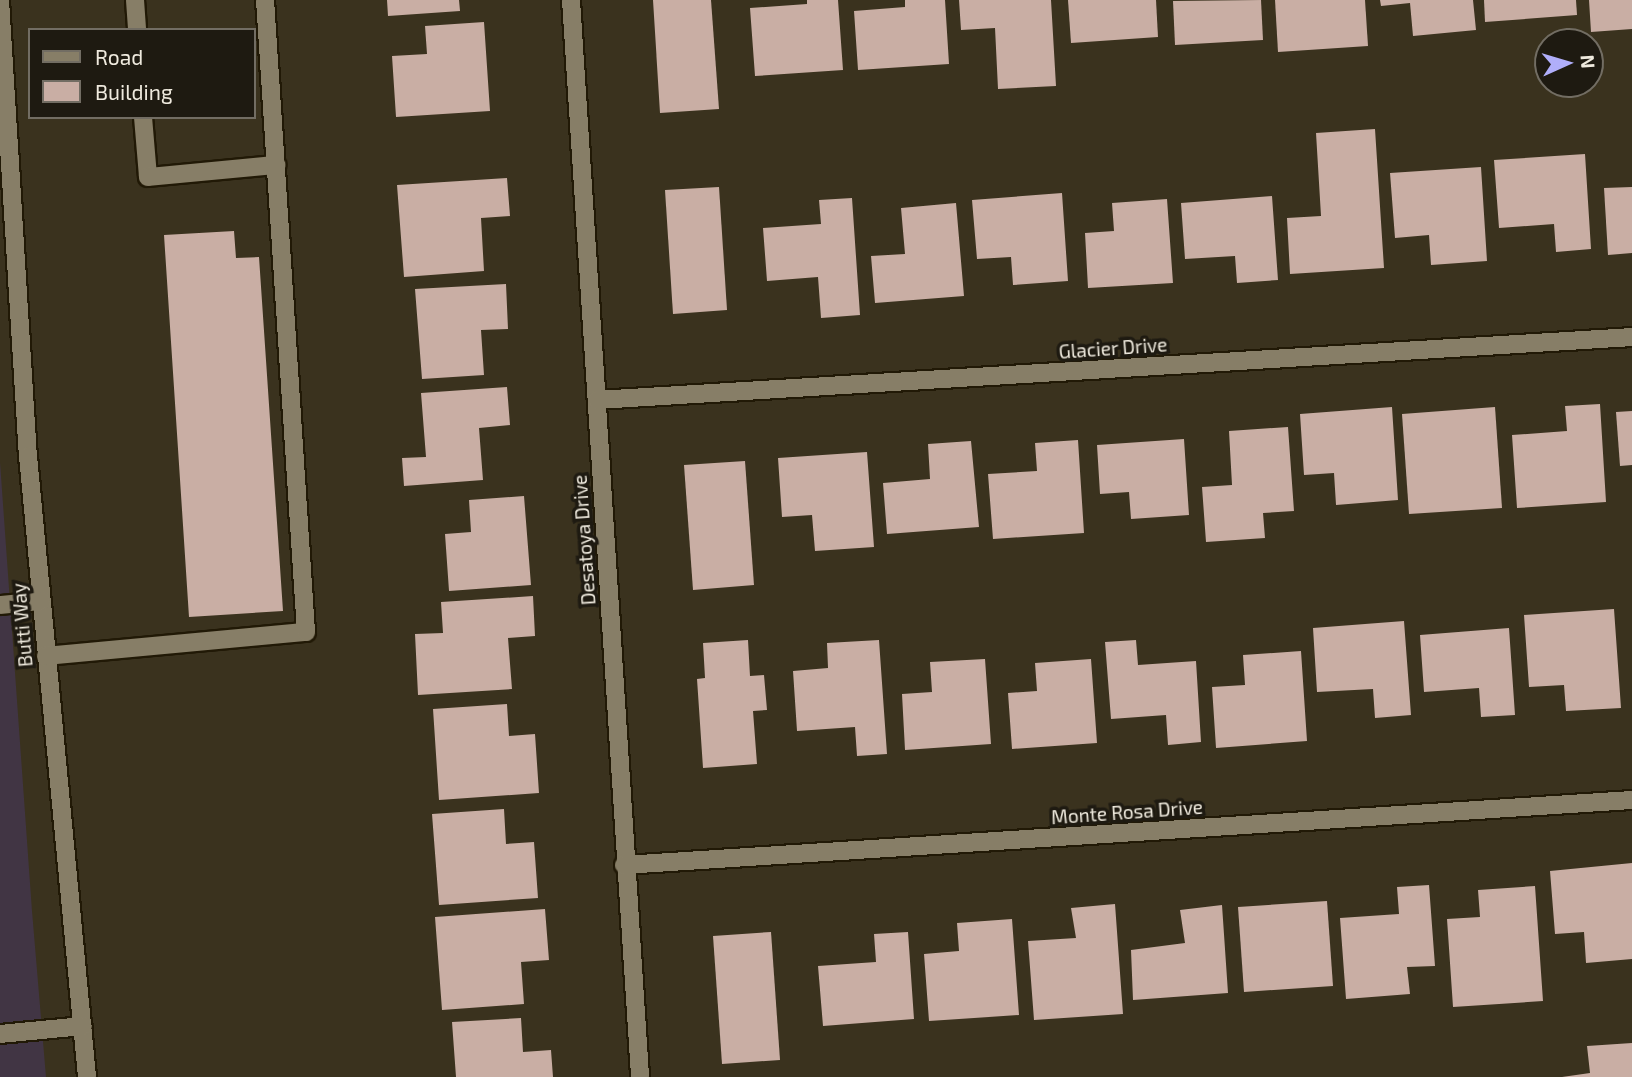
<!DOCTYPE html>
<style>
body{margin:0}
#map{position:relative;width:1632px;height:1077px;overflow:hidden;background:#3a321e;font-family:"Exo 2",sans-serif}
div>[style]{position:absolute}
.industrial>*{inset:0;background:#413544}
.building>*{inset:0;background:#c9aea4}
.roads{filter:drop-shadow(2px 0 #211906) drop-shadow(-2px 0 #211906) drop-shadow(0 2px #211906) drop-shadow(0 -2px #211906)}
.minor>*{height:18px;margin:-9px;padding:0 9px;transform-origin:9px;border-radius:9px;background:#877e67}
span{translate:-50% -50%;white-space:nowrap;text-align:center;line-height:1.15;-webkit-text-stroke:7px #1e1a11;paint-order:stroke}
.street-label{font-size:19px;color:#efeade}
.legend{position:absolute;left:28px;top:28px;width:228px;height:91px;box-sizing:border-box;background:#1e1a11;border:2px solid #726d63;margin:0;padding:9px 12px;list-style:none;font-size:21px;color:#efeade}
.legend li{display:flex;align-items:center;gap:14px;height:35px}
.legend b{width:35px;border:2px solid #726d63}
.north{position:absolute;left:1534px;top:28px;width:70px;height:70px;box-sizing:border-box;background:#1e1a11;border:2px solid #726d63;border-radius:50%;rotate:86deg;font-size:19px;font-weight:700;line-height:28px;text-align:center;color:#efeade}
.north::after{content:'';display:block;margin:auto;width:24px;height:32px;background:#b0aefa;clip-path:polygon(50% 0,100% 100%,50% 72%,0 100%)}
</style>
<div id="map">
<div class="industrial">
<div style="clip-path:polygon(0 462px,32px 911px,46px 1077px,0 1077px)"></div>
</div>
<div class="building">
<div style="clip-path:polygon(387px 0,459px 0,460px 11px,388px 16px)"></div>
<div style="clip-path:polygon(653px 0,711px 0,719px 109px,660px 113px)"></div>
<div style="clip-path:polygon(807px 0,838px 0,843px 70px,755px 76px,750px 8px,807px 4px)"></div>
<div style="clip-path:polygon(905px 0,945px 0,949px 64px,858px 70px,854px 11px,905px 7px)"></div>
<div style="clip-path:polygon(959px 0,1051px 0,1056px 86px,998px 89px,995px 28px,961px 30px)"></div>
<div style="clip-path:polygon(1068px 0,1156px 0,1158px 37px,1071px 43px)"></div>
<div style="clip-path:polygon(1261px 0,1263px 40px,1175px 45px,1173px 1px)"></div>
<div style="clip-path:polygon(1275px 0,1365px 0,1368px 46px,1278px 52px)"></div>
<div style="clip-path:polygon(1380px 0,1473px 0,1476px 30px,1413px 36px,1410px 3px,1381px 6px)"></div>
<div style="clip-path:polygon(1484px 0,1576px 0,1577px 15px,1485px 22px)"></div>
<div style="clip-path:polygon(1589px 0,1632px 0,1632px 29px,1591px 32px)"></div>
<div style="clip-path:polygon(484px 22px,490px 111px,396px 117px,392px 56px,427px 54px,425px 26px)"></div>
<div style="clip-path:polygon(1375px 129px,1384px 268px,1290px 274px,1287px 218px,1321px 216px,1316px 133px)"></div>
<div style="clip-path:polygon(1585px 154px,1591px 249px,1556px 252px,1554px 224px,1499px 228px,1494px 160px)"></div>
<div style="clip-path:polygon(1481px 167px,1487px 261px,1431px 265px,1429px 235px,1395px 238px,1390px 173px)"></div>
<div style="clip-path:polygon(507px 178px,510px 216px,481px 218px,484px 271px,404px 277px,397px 185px)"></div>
<div style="clip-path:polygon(719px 187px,727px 310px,673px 314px,665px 190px)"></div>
<div style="clip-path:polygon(1632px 187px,1632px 253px,1608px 255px,1604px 188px)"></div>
<div style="clip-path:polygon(1062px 193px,1068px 281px,1013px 285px,1011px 257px,977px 259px,972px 200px)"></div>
<div style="clip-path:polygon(1272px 196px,1278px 280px,1237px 283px,1235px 256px,1185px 259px,1181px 203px)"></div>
<div style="clip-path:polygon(852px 198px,860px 315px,821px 318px,818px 277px,767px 281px,763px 228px,821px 224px,819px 200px)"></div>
<div style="clip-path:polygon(1167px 199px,1173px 283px,1088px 288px,1085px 233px,1114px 231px,1112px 203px)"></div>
<div style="clip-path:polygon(956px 203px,964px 296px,875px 303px,871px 256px,905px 254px,901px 208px)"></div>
<div style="clip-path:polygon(234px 231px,236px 258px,259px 257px,283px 611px,189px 617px,164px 235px)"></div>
<div style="clip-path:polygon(506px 284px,508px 329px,481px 330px,484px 375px,422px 379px,415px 289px)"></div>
<div style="clip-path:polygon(507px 387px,510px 425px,479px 428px,483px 480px,404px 486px,402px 458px,426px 457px,421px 393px)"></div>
<div style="clip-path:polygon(1600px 404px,1606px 502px,1517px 508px,1512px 435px,1567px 431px,1565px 406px)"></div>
<div style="clip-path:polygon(1392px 407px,1398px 500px,1336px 505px,1334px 473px,1304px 475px,1300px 414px)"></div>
<div style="clip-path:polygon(1495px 407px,1502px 508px,1409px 514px,1402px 414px)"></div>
<div style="clip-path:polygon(1632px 411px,1632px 465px,1620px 466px,1616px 412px)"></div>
<div style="clip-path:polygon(1288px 427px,1294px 511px,1263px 513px,1265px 538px,1206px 542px,1202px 487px,1232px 485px,1229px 431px)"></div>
<div style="clip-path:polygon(1184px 439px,1189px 515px,1131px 519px,1129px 492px,1100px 494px,1097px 445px)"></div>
<div style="clip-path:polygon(1078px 440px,1084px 533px,993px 539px,988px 474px,1037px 471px,1035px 443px)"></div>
<div style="clip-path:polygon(971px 441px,979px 527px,887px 534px,883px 483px,930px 479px,928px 444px)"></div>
<div style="clip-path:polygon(867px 452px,874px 547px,815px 551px,812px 515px,782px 517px,778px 458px)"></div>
<div style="clip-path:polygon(745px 461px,754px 585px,693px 590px,684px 465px)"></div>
<div style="clip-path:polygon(524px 496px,531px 585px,449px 591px,445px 534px,471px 532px,469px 500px)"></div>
<div style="clip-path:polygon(533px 596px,535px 636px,508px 638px,512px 689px,418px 695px,415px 634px,443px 633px,441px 602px)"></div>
<div style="clip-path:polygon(1614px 609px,1621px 708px,1566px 711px,1564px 685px,1529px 687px,1524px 615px)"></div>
<div style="clip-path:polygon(1404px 621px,1411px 715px,1375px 718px,1373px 689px,1317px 692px,1313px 628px)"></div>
<div style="clip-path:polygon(1509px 628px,1515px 715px,1481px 717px,1479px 688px,1424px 692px,1420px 635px)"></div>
<div style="clip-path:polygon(748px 640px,750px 676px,764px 675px,767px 710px,753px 711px,757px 764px,703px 768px,697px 679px,705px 678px,703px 643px)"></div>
<div style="clip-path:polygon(879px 640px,887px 754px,857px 756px,855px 727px,797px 731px,793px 671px,828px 668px,827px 643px)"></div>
<div style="clip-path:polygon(1136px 640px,1138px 665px,1196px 661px,1201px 742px,1168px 745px,1166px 715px,1111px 719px,1105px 642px)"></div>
<div style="clip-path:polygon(1301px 651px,1307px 741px,1216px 748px,1212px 687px,1245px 685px,1243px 655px)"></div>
<div style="clip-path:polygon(985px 659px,991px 744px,905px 750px,902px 694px,932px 692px,930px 662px)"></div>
<div style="clip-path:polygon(1091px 659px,1097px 743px,1012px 749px,1008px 693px,1037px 691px,1035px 663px)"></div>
<div style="clip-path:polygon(507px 704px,509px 736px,535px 734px,539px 793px,439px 800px,433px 709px)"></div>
<div style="clip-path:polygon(504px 809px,506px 844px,534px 842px,538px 898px,439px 905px,432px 814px)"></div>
<div style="clip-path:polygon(1632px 863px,1632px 959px,1586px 963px,1584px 932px,1555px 934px,1550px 871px)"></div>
<div style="clip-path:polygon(1429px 885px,1435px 966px,1407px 967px,1410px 994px,1346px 999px,1340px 918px,1399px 914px,1397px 887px)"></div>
<div style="clip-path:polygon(1535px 886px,1543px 1001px,1453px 1007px,1447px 919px,1480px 917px,1478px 890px)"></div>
<div style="clip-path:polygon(1327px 901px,1333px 986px,1244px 992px,1238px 907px)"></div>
<div style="clip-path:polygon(1115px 904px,1123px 1014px,1034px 1020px,1028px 941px,1076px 938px,1071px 908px)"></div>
<div style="clip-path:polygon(1222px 905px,1228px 993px,1133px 1000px,1131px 950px,1185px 943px,1180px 910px)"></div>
<div style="clip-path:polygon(545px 909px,549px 960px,521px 962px,524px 1004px,442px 1010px,435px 917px)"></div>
<div style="clip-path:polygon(1012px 919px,1019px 1015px,929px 1021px,924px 954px,959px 951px,957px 923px)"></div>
<div style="clip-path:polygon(771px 932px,780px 1060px,722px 1064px,713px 936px)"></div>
<div style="clip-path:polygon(908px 932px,914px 1019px,823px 1026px,818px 966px,876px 962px,874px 934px)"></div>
<div style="clip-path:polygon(521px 1018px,523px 1052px,551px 1050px,553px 1077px,456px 1077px,452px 1022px)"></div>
<div style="clip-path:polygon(1632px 1043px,1632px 1077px,1562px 1077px,1590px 1073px,1587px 1046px)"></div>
</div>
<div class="roads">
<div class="minor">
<div style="left:0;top:0;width:457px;rotate:86.5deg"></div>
<div style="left:28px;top:456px;width:624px;rotate:84.57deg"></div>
<div style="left:135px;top:0;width:30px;rotate:86deg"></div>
<div style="left:571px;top:0;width:1079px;rotate:86.33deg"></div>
<div style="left:143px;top:117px;width:60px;rotate:85.2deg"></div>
<div style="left:148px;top:177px;width:129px;rotate:-5.4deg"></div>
<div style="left:597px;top:400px;width:1037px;rotate:-3.48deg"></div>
<div style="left:0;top:605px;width:41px;rotate:-5.6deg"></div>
<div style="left:46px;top:656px;width:261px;rotate:-5.3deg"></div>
<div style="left:306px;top:632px;width:633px;rotate:-93.71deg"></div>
<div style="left:624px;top:865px;width:1010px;rotate:-3.69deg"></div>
<div style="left:0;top:1034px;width:83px;rotate:-5.5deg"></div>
</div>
</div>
<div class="street-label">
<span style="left:1113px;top:348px;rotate:-4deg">Glacier Drive</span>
<span style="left:584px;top:540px;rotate:-94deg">Desatoya Drive</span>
<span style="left:22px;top:625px;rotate:-95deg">Butti Way</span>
<span style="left:1127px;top:812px;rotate:-4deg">Monte Rosa Drive</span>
</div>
<ul class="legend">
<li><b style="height:9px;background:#877e67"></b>Road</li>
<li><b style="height:19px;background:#c9aea4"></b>Building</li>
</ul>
<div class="north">N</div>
</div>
